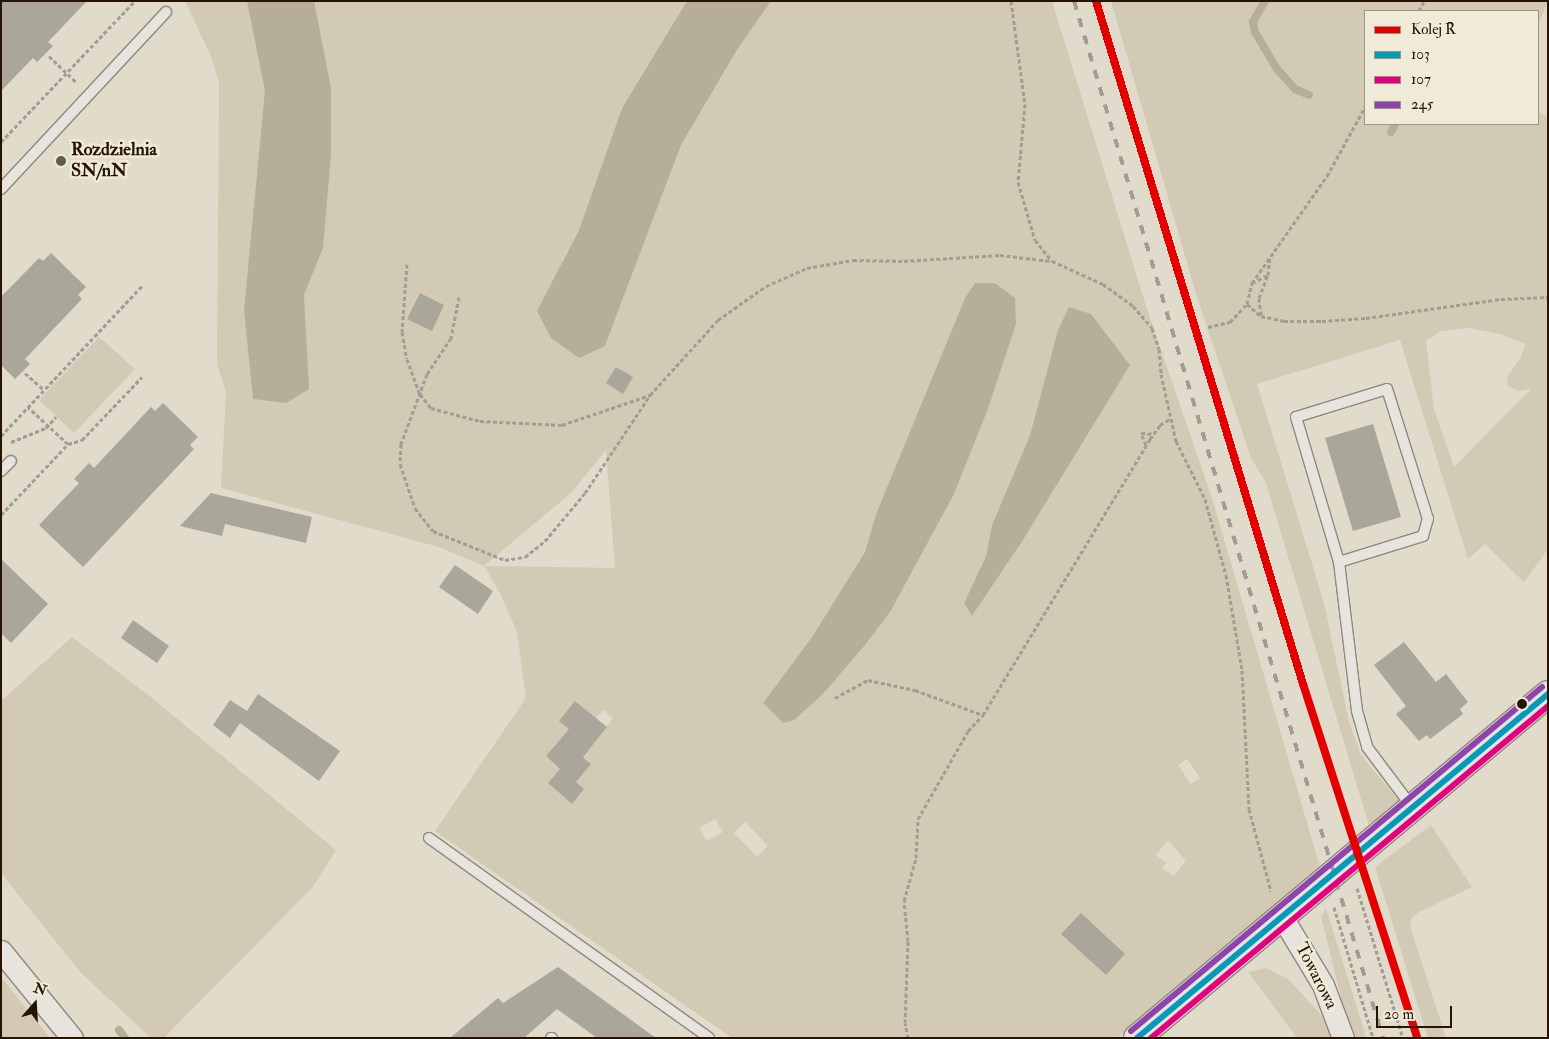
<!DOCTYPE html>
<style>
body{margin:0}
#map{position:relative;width:1549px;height:1039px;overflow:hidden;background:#e0dbcb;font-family:"IM FELL Double Pica",serif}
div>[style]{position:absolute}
.green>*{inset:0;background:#d2cab4}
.water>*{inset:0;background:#b7ae97}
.stream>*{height:8px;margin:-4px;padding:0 4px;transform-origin:4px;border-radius:4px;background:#b7ae97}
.building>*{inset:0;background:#aba69a}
.path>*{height:3px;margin-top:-1.5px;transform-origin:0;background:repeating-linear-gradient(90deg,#a19d95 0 4px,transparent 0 6.5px)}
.roads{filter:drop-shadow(1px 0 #8e887d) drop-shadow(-1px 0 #8e887d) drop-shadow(0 1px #8e887d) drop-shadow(0 -1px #8e887d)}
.service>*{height:10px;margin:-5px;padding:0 5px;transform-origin:5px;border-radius:5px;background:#e7e4dd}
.minor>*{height:21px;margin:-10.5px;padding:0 10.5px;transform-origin:10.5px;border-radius:10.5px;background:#e7e4dd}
.tertiary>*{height:26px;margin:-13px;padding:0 13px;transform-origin:13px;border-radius:13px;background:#e7e4dd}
.rail>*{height:4px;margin-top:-2px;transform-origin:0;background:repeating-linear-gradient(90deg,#a19d95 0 9px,transparent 0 18px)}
.bus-1>*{height:6px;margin:-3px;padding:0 3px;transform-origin:3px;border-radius:3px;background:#049ab9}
.bus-2>*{height:6px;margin:-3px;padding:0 3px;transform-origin:3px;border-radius:3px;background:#e5007d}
.bus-3>*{height:6px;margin:-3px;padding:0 3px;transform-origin:3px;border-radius:3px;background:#8e44ad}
.rail-1>*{height:8px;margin:-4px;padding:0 4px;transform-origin:4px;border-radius:4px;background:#e50000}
.dots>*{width:14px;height:14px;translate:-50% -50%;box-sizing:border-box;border:2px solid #f0ead8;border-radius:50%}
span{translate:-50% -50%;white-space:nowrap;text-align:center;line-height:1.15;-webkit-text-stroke:5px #f0ead8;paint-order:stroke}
.poi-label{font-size:18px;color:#261400;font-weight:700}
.left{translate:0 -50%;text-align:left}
.street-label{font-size:18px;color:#261400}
.frame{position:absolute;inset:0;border:2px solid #261400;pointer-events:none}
.legend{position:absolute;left:1364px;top:10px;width:175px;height:115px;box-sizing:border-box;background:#f0ead8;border:1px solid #9f9482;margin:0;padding:6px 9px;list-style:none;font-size:15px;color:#261400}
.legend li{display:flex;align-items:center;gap:10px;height:25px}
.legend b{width:25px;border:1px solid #9f9482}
.north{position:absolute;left:10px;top:979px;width:50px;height:50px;-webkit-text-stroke:4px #f0ead8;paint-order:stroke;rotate:19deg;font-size:14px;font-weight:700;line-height:20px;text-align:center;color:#261400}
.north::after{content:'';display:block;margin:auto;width:18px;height:22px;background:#261400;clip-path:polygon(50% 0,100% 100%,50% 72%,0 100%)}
.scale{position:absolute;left:1376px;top:1006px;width:76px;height:22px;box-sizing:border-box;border:2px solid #261400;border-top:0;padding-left:6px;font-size:15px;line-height:18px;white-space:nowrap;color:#261400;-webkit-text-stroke:4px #f0ead8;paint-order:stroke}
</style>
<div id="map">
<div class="green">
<div style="clip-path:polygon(evenodd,185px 1px,687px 1px,622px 108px,579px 230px,562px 261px,605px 346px,681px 145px,737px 50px,771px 1px,1052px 1px,1146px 306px,1212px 498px,1320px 867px,1117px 1038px,732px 1038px,435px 831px,526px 698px,517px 632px,500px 593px,484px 566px,439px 547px,221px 488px,226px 392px,217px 364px,219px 82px,210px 54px,185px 1px,965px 298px,1016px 324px,988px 409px,954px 494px,921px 550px,783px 723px,763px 703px,812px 637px,865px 552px,876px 514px,965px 298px,185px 1px,1058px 330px,1129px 365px,1023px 540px,972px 616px,964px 603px,986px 556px,992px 525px,1030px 435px,1058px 330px,185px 1px,606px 450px,615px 568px,484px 566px,571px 493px,606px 450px,185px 1px,603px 710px,613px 718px,591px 746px,596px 718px,603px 710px,185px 1px,561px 738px,591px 763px,576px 782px,584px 789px,572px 804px,548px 783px,560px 769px,546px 756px,561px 738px,185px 1px,1187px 759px,1200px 778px,1191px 784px,1178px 765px,1187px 759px,185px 1px,715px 819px,723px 832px,707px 841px,699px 828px,715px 819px,185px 1px,745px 822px,768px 846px,757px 857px,734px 833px,745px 822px,185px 1px,1168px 840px,1186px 861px,1174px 876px,1162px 868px,1166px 863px,1156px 855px,1168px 840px)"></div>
<div style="clip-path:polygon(evenodd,1111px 1px,1548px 1px,1538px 25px,1538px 11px,1365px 11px,1365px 124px,1538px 124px,1538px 111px,1548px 117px,1548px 549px,1524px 582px,1485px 544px,1468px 559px,1400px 340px,1257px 384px,1324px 603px,1349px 722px,1361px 755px,1400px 802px,1370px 829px,1266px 483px,1251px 458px,1197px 297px,1111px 1px,1469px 328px,1500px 334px,1525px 344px,1520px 359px,1507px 377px,1508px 386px,1518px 391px,1531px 389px,1454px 467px,1434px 409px,1426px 341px,1441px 331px,1469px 328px)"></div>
<div style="clip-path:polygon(99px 337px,135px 369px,74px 433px,39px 400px)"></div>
<div style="clip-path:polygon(72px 637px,152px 698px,336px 850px,312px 888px,164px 1038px,151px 1038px,81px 973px,1px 873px,1px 701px)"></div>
<div style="clip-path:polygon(1431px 825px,1472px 887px,1419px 912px,1412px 917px,1410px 926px,1446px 1038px,1428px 1038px,1375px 867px)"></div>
<div style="clip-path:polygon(1326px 908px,1363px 1027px,1366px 1038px,1351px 1038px,1321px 916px)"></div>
<div style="clip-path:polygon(1267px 968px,1289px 980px,1327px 1021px,1333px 1038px,1297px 1038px,1248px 972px)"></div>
<div style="clip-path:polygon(1px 977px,50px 1038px,1px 1038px)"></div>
</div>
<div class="water">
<div style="clip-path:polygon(247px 1px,314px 1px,331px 88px,331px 155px,323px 248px,304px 295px,309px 389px,286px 403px,253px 399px,244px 310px,265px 91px)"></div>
<div style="clip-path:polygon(687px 1px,771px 1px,737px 50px,681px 145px,605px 346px,579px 358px,551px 338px,537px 311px,579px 230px,622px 108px)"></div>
<div style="clip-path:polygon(975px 283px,995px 283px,1015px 298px,1016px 324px,988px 409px,954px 494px,890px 612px,865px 645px,822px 695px,794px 720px,783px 723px,763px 703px,812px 637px,865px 552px,876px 514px,965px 298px)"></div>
<div style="clip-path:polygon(1069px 307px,1091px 314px,1130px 365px,1023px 540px,972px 616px,964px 603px,986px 556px,992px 525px,1030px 435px,1058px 330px)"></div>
</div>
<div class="stream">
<div style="left:1265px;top:1px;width:24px;rotate:120deg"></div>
<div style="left:1253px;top:22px;width:10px;rotate:79deg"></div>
<div style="left:1255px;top:32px;width:43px;rotate:59.3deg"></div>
<div style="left:1277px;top:69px;width:27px;rotate:48deg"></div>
<div style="left:1295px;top:89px;width:15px;rotate:23deg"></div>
<div style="left:1391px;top:132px;width:9px;rotate:-63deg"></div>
<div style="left:119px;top:1030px;width:10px;rotate:53deg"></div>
</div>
<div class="building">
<div style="clip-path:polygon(1px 1px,87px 1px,48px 42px,53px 46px,37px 62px,33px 58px,1px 91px)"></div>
<div style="clip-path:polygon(51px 253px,86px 287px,78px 295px,82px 299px,25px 359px,30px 364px,15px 379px,1px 365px,1px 297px,39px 258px,43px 261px)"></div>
<div style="clip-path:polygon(420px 293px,444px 305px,432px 331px,407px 319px)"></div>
<div style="clip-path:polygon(616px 367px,633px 377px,623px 394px,606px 383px)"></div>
<div style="clip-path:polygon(163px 403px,198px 437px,190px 445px,194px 449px,83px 567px,39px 525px,79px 483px,74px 479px,89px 463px,94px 468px,151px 407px,155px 411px)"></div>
<div style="clip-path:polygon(1373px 424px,1401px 517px,1353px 531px,1325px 438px)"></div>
<div style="clip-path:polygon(211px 493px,312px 517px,306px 543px,225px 524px,222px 536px,180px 526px)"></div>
<div style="clip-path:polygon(1px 559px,48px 604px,11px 643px,1px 633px)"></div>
<div style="clip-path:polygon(455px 565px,493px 591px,478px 614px,439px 587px)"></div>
<div style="clip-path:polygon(133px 620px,169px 646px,157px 663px,121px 638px)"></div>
<div style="clip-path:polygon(1404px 642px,1436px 682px,1446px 674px,1468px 702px,1460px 709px,1463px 714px,1430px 739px,1427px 735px,1419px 741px,1396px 714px,1406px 706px,1374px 665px)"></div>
<div style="clip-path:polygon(258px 694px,340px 751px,319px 781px,240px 723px,230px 738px,213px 725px,230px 700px,247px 711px)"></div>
<div style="clip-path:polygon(575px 701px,607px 727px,583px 757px,591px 764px,576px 782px,584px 789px,572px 804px,548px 783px,560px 769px,546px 756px,569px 729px,559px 721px)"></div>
<div style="clip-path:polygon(1081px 913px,1125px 954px,1106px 975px,1061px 934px)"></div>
<div style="clip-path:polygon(558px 967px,656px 1038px,597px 1038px,557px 1009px,524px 1038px,450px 1038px,498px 998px,503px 1003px)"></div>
</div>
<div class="path">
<div style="left:1011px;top:1px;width:104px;rotate:82.3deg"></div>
<div style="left:1025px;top:104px;width:78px;rotate:95.1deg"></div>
<div style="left:1018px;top:182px;width:60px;rotate:73.7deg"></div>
<div style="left:1035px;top:240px;width:27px;rotate:51deg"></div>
<div style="left:1052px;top:261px;width:56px;rotate:24.3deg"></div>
<div style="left:1103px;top:284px;width:37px;rotate:36deg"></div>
<div style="left:1133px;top:306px;width:29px;rotate:49deg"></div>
<div style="left:1152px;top:328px;width:22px;rotate:72deg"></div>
<div style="left:1159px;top:349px;width:25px;rotate:85deg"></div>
<div style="left:1161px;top:374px;width:69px;rotate:77.4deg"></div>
<div style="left:1176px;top:441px;width:65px;rotate:63.4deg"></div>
<div style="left:1205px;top:499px;width:79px;rotate:74.6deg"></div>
<div style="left:1226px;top:575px;width:96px;rotate:80.4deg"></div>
<div style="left:1242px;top:670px;width:139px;rotate:87.1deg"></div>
<div style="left:1249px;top:809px;width:85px;rotate:75deg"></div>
<div style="left:1419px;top:11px;width:11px;rotate:-63deg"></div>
<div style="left:49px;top:56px;width:37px;rotate:44deg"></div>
<div style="left:1px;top:142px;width:195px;rotate:-46.5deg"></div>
<div style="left:407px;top:264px;width:68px;rotate:94.2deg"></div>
<div style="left:402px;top:332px;width:27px;rotate:80deg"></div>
<div style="left:407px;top:359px;width:37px;rotate:70deg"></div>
<div style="left:420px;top:394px;width:18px;rotate:52deg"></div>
<div style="left:431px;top:408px;width:51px;rotate:14.9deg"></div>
<div style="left:480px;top:421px;width:82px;rotate:2.8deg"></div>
<div style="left:562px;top:425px;width:93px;rotate:-18.8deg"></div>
<div style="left:650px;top:395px;width:101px;rotate:-47.8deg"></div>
<div style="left:718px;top:320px;width:59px;rotate:-35.3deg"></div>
<div style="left:766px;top:286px;width:45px;rotate:-23.7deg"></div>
<div style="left:807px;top:268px;width:47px;rotate:-9.9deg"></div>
<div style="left:853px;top:260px;width:51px;rotate:1.1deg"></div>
<div style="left:904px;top:261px;width:96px;rotate:-3.6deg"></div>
<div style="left:1000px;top:255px;width:51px;rotate:6.7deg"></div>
<div style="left:1252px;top:283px;width:18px;rotate:-27deg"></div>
<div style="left:1268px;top:275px;width:19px;rotate:-84deg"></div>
<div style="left:459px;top:297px;width:42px;rotate:101deg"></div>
<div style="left:451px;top:338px;width:43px;rotate:123.7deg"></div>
<div style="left:427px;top:374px;width:75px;rotate:110.4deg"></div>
<div style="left:401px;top:444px;width:20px;rotate:93deg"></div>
<div style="left:400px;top:464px;width:46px;rotate:71.2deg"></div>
<div style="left:415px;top:508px;width:29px;rotate:52deg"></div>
<div style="left:433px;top:531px;width:78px;rotate:21.9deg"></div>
<div style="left:505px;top:560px;width:20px;rotate:-9deg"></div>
<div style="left:525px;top:557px;width:26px;rotate:-39deg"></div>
<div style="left:545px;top:541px;width:62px;rotate:-50.2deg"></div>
<div style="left:585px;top:493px;width:118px;rotate:-56.4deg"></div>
<div style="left:1247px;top:304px;width:18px;rotate:41deg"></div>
<div style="left:1261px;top:316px;width:24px;rotate:12deg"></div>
<div style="left:1284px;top:321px;width:38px"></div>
<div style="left:1322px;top:321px;width:44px;rotate:-3.9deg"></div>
<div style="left:1366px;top:318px;width:136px;rotate:-8deg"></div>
<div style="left:1501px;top:299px;width:47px;rotate:-2.4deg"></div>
<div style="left:1261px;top:315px;width:17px;rotate:-97deg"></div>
<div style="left:1259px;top:298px;width:25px;rotate:-69deg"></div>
<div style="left:1208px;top:327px;width:23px;rotate:-13deg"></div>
<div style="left:1230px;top:322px;width:25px;rotate:-47deg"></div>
<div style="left:1247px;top:304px;width:22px;rotate:-77deg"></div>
<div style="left:1252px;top:283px;width:131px;rotate:-55deg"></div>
<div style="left:1327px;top:176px;width:79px;rotate:-61.2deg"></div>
<div style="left:25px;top:373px;width:25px;rotate:42deg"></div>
<div style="left:1px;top:436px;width:207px;rotate:-46.8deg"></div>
<div style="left:11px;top:442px;width:38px;rotate:-22deg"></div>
<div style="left:46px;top:428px;width:15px;rotate:-48deg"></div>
<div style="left:68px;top:444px;width:15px;rotate:-16deg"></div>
<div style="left:82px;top:440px;width:87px;rotate:-46.4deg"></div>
<div style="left:1146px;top:445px;width:13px;rotate:-113deg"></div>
<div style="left:1141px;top:433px;width:13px;rotate:4deg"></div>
<div style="left:1px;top:515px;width:98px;rotate:-46.7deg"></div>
<div style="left:68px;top:444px;width:54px;rotate:-137.2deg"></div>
<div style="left:835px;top:698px;width:38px;rotate:-29deg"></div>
<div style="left:868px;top:680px;width:48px;rotate:12deg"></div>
<div style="left:915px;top:690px;width:72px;rotate:20.2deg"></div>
<div style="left:983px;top:715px;width:323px;rotate:-58.8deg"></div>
<div style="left:1150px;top:439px;width:17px;rotate:-54deg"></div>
<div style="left:1160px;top:425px;width:12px;rotate:-31deg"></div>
<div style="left:1357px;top:888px;width:157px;rotate:73deg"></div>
<div style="left:1334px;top:907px;width:137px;rotate:73.4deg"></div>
<div style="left:908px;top:1038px;width:15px;rotate:-101deg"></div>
<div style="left:905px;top:1023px;width:82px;rotate:-87.9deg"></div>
<div style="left:908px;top:941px;width:40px;rotate:-95.7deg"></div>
<div style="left:904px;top:901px;width:45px;rotate:-74.4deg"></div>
<div style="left:916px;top:858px;width:39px;rotate:-87deg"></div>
<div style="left:918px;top:819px;width:101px;rotate:-60.4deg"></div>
<div style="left:968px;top:731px;width:22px;rotate:-47deg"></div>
</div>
<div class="roads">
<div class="service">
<div style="left:1px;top:189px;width:242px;rotate:-47deg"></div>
<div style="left:1px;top:471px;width:14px;rotate:-45deg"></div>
<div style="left:1339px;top:562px;width:88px;rotate:-17.2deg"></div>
<div style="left:1423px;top:536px;width:18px;rotate:-74deg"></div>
<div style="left:1428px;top:519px;width:136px;rotate:-107.5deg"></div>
<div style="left:1387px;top:389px;width:95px;rotate:162.9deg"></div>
<div style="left:1296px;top:417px;width:151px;rotate:73.5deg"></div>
<div style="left:1339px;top:562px;width:150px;rotate:83.1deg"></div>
<div style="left:1357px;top:711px;width:37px;rotate:74deg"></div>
<div style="left:1367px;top:747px;width:75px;rotate:53.1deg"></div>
<div style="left:429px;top:838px;width:344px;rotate:35.5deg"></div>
<div style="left:551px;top:1038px;width:1px"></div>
</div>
<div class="minor">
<div style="left:1282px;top:917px;width:79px;rotate:58.9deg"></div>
<div style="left:1323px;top:985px;width:57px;rotate:69.3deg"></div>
<div style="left:1px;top:951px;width:112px;rotate:50.8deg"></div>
</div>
<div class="tertiary">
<div style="left:1137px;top:1038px;width:536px;rotate:-39.93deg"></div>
</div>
</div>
<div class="rail">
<div style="left:1074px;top:1px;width:1082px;rotate:73.41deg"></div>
</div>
<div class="bus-1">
<div style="left:1137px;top:1038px;width:536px;rotate:-39.93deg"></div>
</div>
<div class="bus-2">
<div style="left:1151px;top:1038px;width:518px;rotate:-39.9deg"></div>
</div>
<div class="bus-3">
<div style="left:1131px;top:1031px;width:536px;rotate:-39.93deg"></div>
</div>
<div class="rail-1">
<div style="left:1096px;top:1px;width:714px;rotate:73.14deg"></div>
<div style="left:1303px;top:684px;width:372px;rotate:72.1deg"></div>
</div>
<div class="dots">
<div style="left:61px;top:161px;background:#675a47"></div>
<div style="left:1522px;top:704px;background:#261400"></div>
</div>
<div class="poi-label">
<span class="left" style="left:71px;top:161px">Rozdzielnia<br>SN/nN</span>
</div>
<div class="street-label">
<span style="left:1316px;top:976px;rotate:63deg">Towarowa</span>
</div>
<div class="frame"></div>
<ul class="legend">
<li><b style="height:6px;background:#e50000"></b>Kolej R</li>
<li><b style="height:6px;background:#049ab9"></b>103</li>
<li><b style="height:6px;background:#e5007d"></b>107</li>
<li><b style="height:6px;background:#8e44ad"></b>245</li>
</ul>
<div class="north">N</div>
<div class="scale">20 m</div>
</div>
